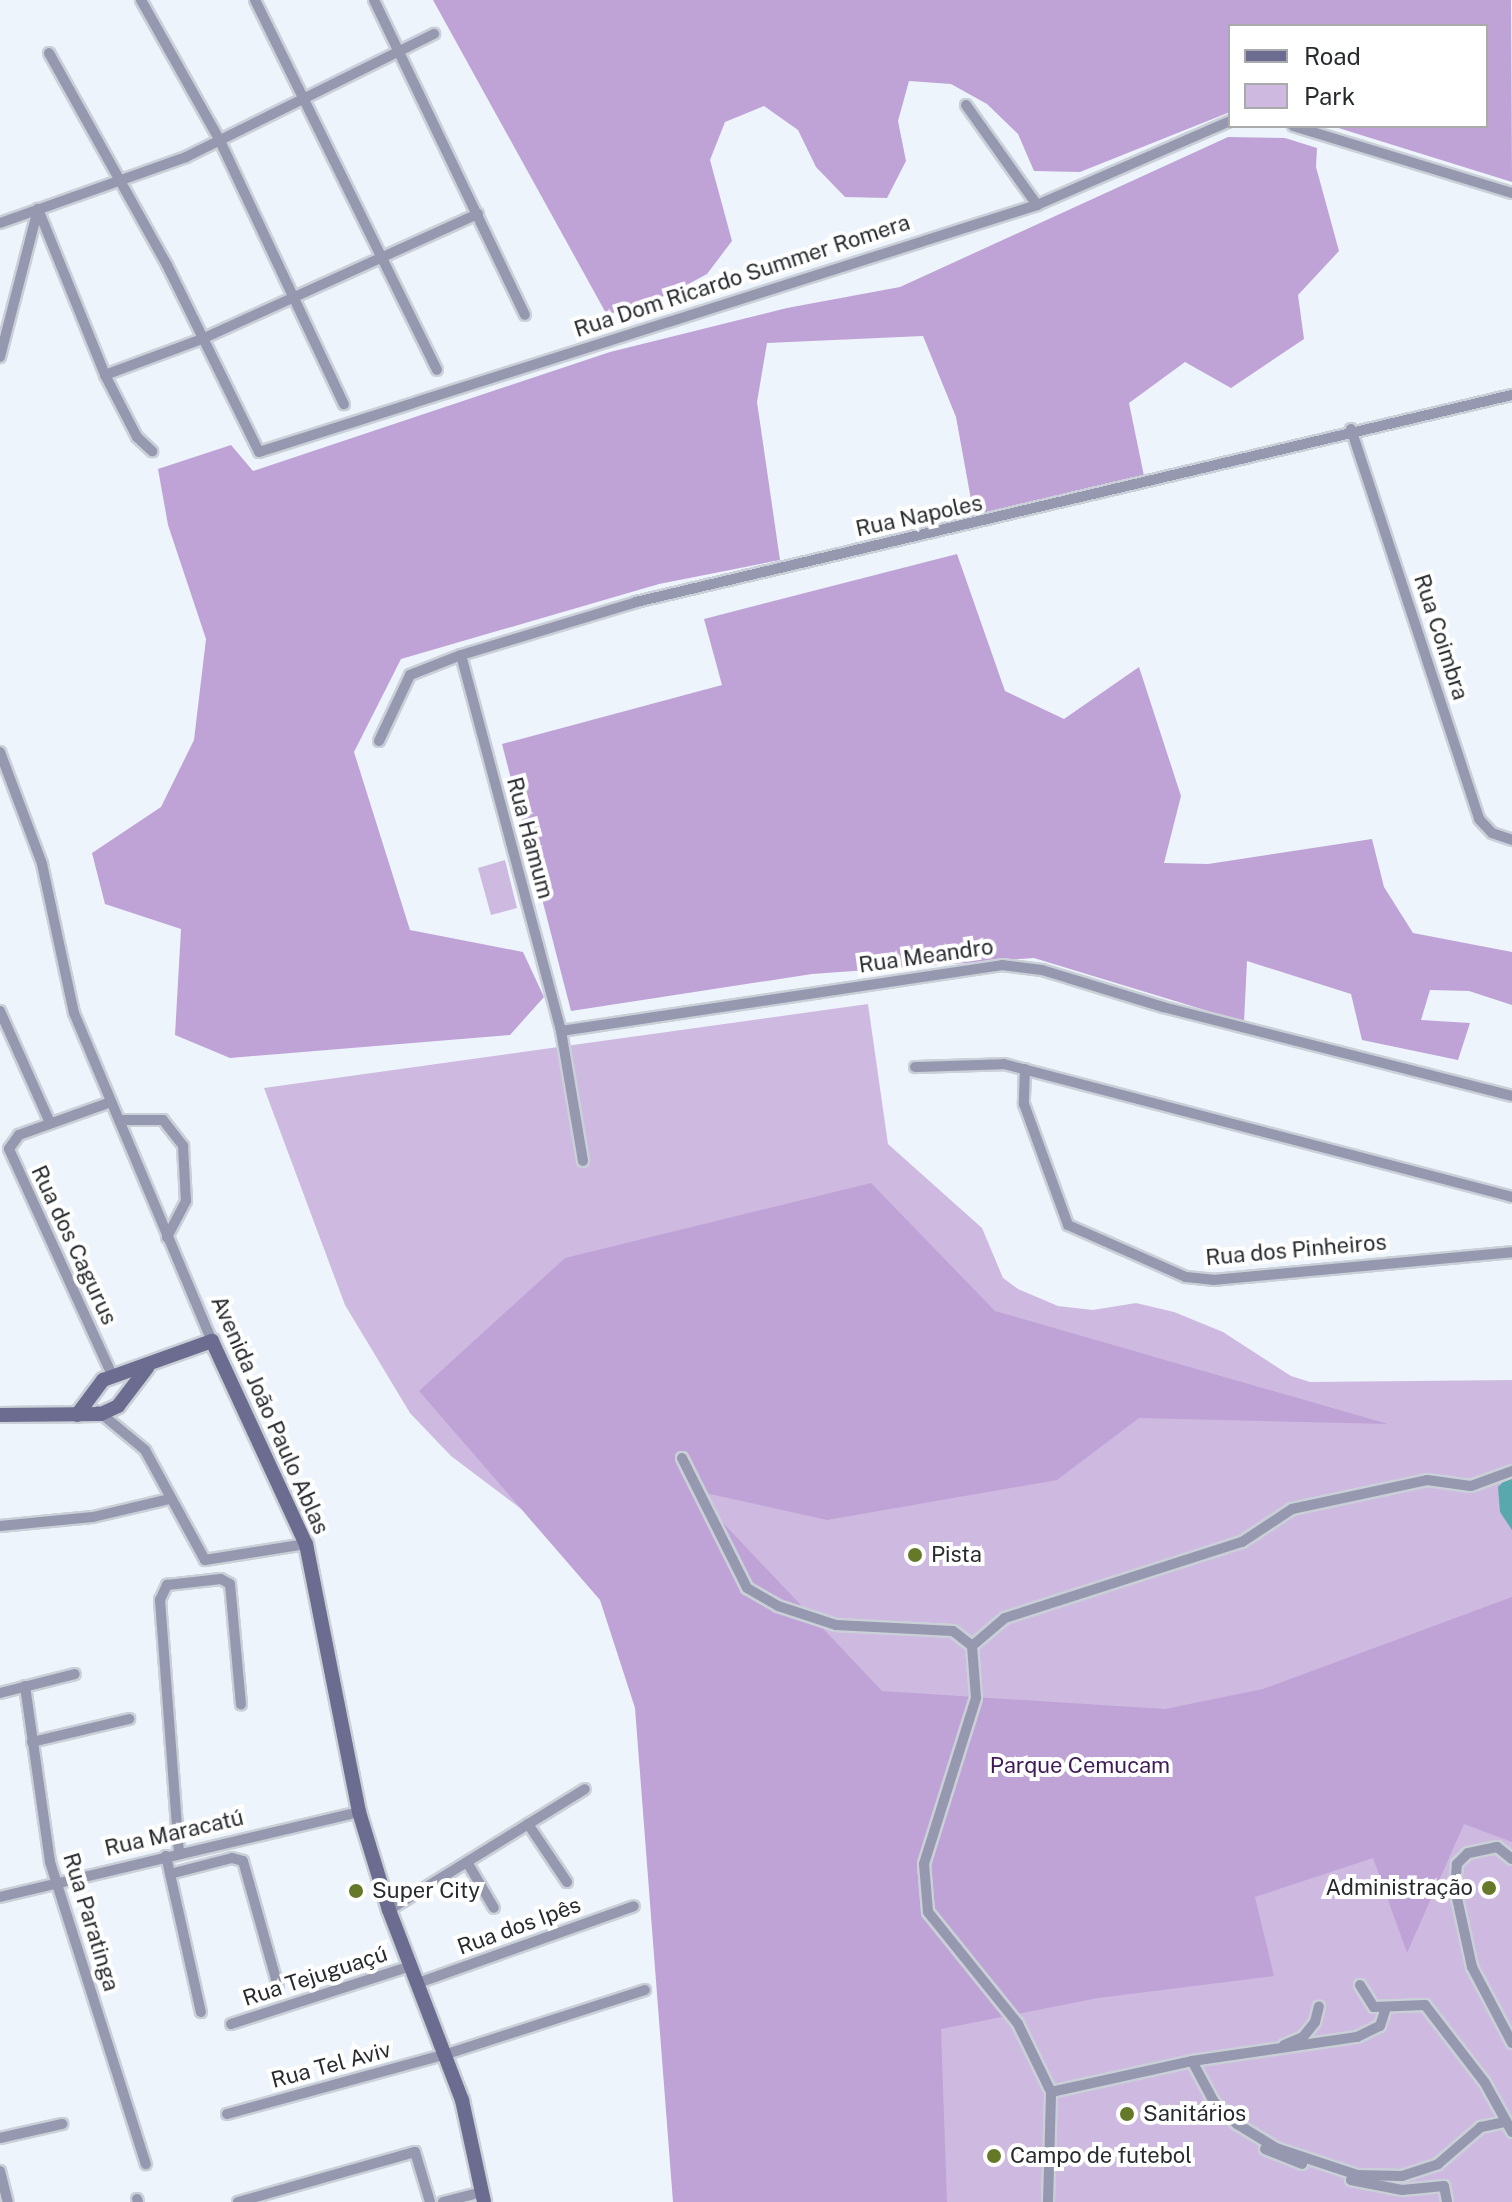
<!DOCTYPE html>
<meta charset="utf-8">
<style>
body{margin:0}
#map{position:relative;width:1512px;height:2202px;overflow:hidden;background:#edf4fc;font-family:"Public Sans",sans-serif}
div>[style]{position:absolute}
.green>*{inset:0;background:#cebae0}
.forest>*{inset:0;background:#bfa3d7}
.water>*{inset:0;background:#58a8ae}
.roads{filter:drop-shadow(2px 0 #cad0d7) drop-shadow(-2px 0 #cad0d7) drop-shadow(0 2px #cad0d7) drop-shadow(0 -2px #cad0d7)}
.street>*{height:10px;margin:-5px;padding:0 5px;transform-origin:5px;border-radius:5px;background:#9698b0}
.secondary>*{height:14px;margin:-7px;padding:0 7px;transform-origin:7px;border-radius:7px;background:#6b6c8f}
.dots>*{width:22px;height:22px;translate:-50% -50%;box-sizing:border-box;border:4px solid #fff;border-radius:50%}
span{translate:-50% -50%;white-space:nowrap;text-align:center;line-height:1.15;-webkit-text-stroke:8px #fff;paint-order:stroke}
.street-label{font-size:22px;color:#282b2e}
.poi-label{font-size:22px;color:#282b2e}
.left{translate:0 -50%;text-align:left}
.right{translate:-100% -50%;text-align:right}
.park-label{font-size:22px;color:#3f1a58}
.legend{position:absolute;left:1228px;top:24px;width:260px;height:104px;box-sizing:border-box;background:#fff;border:2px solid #a9aaab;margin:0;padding:10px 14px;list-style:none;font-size:24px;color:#282b2e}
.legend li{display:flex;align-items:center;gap:16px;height:40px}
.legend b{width:40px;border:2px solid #a9aaab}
</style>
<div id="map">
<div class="green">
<div style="clip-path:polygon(505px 860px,517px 908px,491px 915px,478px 868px)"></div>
<div style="clip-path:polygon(868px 1004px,888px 1144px,982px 1228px,1003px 1278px,1018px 1289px,1058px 1306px,1093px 1310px,1136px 1303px,1174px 1312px,1223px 1332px,1291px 1376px,1310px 1382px,1512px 1380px,1512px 2202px,678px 2202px,648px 1752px,615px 1614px,556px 1535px,451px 1456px,410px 1413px,345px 1305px,264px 1088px)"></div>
</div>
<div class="forest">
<div style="clip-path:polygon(433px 0,1511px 0,1512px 182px,1332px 126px,1486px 126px,1486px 26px,1230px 26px,1230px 112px,1080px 172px,1034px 171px,1018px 134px,987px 104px,951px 84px,909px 81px,898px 121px,906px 161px,887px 198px,845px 197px,816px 167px,798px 130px,764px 106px,725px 122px,710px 160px,732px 241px,707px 274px,670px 294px,607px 315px)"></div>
<div style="clip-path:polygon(1228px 137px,1285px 138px,1317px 148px,1316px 167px,1339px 251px,1298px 295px,1304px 339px,1231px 388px,1185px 362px,1129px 403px,1144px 476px,974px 516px,956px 417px,923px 336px,767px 343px,757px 402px,780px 560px,659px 584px,401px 659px,354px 752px,410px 930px,523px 952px,544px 997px,510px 1035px,230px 1058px,175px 1035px,181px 929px,105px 904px,92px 853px,161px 807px,194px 740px,206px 639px,168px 525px,158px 469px,231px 445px,253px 471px,610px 352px,787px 308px,900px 287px)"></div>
<div style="clip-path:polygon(957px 554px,1005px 691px,1064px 719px,1139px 667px,1181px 796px,1164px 863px,1208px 864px,1372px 839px,1384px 887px,1413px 933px,1512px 952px,1512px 1005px,1469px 991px,1430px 990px,1421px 1020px,1470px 1023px,1458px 1060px,1362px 1040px,1351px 994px,1247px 961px,1244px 1022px,1034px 958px,812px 974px,571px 1011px,502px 744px,722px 685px,704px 619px)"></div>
<div style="clip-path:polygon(871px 1183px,995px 1311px,1388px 1424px,1139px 1418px,1057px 1480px,827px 1520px,692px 1490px,882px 1691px,1165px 1709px,1263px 1689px,1512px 1597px,1512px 1842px,1464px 1824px,1407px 1953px,1373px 1858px,1255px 1897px,1274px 1976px,1098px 1998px,941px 2029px,947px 2202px,673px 2202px,635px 1708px,600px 1600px,419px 1391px,565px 1258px)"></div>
</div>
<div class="water">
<div style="clip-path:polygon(1512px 1473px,1512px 1530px,1500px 1512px,1498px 1487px)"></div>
</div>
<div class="roads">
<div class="street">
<div style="left:141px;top:0;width:162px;rotate:60.7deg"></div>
<div style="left:220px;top:141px;width:291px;rotate:64.8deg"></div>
<div style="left:255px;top:0;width:412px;rotate:63.8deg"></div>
<div style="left:374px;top:0;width:349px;rotate:64.4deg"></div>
<div style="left:49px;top:53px;width:243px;rotate:60.9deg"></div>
<div style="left:167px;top:265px;width:208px;rotate:63.8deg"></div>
<div style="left:259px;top:452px;width:816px;rotate:-17.61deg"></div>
<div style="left:1037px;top:205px;width:210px;rotate:-23.5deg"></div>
<div style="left:966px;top:105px;width:123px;rotate:54.6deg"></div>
<div style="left:1293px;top:126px;width:229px;rotate:17deg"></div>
<div style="left:38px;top:209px;width:179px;rotate:68deg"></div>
<div style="left:105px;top:375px;width:70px;rotate:62.7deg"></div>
<div style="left:137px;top:437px;width:21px;rotate:43deg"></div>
<div style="left:0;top:223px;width:197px;rotate:-19.5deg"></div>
<div style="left:186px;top:157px;width:277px;rotate:-26.4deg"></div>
<div style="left:0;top:357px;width:153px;rotate:-75.6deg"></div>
<div style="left:105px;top:375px;width:103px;rotate:-20.4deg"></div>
<div style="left:202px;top:339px;width:303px;rotate:-24.4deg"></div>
<div style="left:1351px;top:429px;width:410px;rotate:71.8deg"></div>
<div style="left:1479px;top:819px;width:19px;rotate:47deg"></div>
<div style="left:1492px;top:833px;width:21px;rotate:19deg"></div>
<div style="left:461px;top:655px;width:389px;rotate:75.1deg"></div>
<div style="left:379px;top:741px;width:73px;rotate:-64.8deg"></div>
<div style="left:410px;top:675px;width:55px;rotate:-21.4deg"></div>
<div style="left:461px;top:655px;width:183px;rotate:-16.8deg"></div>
<div style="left:636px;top:602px;width:900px;rotate:-13.3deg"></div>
<div style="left:0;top:752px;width:120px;rotate:69.4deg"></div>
<div style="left:42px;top:864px;width:152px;rotate:77.9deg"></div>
<div style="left:74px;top:1013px;width:356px;rotate:67.2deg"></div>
<div style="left:0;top:1011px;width:123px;rotate:65.9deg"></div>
<div style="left:915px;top:1067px;width:89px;rotate:-1.9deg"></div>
<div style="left:1004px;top:1064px;width:525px;rotate:14.67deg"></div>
<div style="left:1025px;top:1069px;width:35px;rotate:92deg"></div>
<div style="left:1024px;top:1104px;width:129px;rotate:70deg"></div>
<div style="left:1068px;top:1225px;width:129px;rotate:23.8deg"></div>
<div style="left:1186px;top:1277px;width:27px;rotate:6deg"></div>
<div style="left:1213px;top:1280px;width:300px;rotate:-5.3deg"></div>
<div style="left:111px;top:1102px;width:98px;rotate:160.3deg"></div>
<div style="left:19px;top:1135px;width:17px;rotate:126deg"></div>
<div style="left:9px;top:1149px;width:248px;rotate:65.5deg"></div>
<div style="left:119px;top:1120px;width:44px"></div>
<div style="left:163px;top:1120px;width:33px;rotate:52deg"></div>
<div style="left:183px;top:1146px;width:55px;rotate:86.9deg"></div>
<div style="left:186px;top:1201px;width:41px;rotate:117.8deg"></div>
<div style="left:583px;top:1161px;width:132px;rotate:-99.6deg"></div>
<div style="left:561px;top:1031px;width:446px;rotate:-8.5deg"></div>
<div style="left:1002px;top:965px;width:40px;rotate:7.1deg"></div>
<div style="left:1042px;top:970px;width:127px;rotate:17deg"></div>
<div style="left:1163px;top:1007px;width:360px;rotate:14.3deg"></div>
<div style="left:98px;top:1411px;width:61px;rotate:39.7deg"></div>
<div style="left:145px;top:1450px;width:125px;rotate:61.4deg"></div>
<div style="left:205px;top:1560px;width:102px;rotate:-9deg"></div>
<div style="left:682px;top:1458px;width:145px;rotate:63.4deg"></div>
<div style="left:747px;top:1588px;width:36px;rotate:30deg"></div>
<div style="left:778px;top:1606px;width:61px;rotate:18.1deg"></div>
<div style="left:836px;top:1625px;width:117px;rotate:2.9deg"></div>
<div style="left:953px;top:1631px;width:24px;rotate:38deg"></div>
<div style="left:972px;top:1646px;width:52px;rotate:85.6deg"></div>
<div style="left:976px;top:1698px;width:174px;rotate:107.4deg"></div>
<div style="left:924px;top:1864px;width:48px;rotate:85.2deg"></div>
<div style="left:928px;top:1912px;width:144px;rotate:51.2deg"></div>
<div style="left:1018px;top:2024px;width:76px;rotate:64.1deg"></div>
<div style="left:0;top:1526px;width:93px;rotate:-5.5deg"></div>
<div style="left:93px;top:1517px;width:79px;rotate:-13.2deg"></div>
<div style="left:972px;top:1646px;width:43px;rotate:-40.3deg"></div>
<div style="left:1005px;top:1618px;width:249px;rotate:-17.8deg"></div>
<div style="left:1242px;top:1542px;width:60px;rotate:-33.4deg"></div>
<div style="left:1292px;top:1509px;width:138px;rotate:-12.1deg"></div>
<div style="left:1427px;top:1480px;width:44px;rotate:7.8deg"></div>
<div style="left:1471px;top:1486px;width:44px;rotate:-20.1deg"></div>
<div style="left:25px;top:1686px;width:178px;rotate:81.9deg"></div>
<div style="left:50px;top:1862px;width:317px;rotate:72.4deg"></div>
<div style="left:0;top:1693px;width:77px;rotate:-14.2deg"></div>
<div style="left:32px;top:1742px;width:100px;rotate:-13.3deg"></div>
<div style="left:528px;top:1824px;width:70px;rotate:56.1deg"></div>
<div style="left:179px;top:1853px;width:254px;rotate:-94.3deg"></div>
<div style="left:160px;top:1600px;width:17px;rotate:-65deg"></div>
<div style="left:167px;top:1585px;width:54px;rotate:-6.3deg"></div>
<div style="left:221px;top:1579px;width:10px;rotate:29deg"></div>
<div style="left:230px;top:1584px;width:121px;rotate:84.8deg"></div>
<div style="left:166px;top:1856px;width:160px;rotate:77.4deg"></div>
<div style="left:1512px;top:1859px;width:19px;rotate:-141deg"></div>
<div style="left:1497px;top:1847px;width:30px;rotate:168deg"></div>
<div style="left:1468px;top:1853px;width:16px;rotate:135deg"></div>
<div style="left:1457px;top:1864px;width:25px;rotate:95deg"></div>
<div style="left:1455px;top:1889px;width:80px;rotate:77.7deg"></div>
<div style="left:1472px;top:1967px;width:86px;rotate:62.2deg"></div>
<div style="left:467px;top:1862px;width:53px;rotate:59.6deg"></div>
<div style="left:170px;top:1874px;width:64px;rotate:-14.5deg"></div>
<div style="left:232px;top:1858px;width:11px;rotate:15deg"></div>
<div style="left:243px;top:1861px;width:130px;rotate:74.4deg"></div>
<div style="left:0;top:1897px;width:369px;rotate:-13.3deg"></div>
<div style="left:389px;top:1910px;width:230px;rotate:-31.7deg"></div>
<div style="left:418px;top:1983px;width:229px;rotate:-19.6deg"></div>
<div style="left:1360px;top:1985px;width:26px;rotate:58deg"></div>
<div style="left:1374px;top:2007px;width:51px;rotate:-2.2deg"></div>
<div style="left:1425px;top:2005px;width:98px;rotate:52.4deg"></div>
<div style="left:1485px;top:2083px;width:56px;rotate:61.1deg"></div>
<div style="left:231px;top:2024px;width:189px;rotate:-17.9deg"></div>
<div style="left:1284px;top:2045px;width:21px;rotate:-23deg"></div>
<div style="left:1303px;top:2037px;width:19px;rotate:-51deg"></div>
<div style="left:1315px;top:2022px;width:16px;rotate:-76deg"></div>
<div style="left:1192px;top:2061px;width:47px;rotate:61.8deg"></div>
<div style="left:1214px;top:2102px;width:32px;rotate:44deg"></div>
<div style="left:1237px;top:2124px;width:46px;rotate:31.6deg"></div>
<div style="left:1276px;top:2148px;width:85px;rotate:18.4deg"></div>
<div style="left:1357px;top:2175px;width:45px;rotate:1.3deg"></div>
<div style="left:1402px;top:2176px;width:38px;rotate:-18deg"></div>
<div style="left:1438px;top:2164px;width:57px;rotate:-40.7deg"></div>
<div style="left:1481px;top:2127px;width:25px;rotate:-12deg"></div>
<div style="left:227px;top:2114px;width:228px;rotate:-15.3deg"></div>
<div style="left:447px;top:2054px;width:208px;rotate:-17.9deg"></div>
<div style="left:0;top:2138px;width:64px;rotate:-12.7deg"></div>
<div style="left:1265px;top:2149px;width:40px;rotate:22deg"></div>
<div style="left:0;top:2171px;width:32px;rotate:76deg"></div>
<div style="left:1351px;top:2180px;width:52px;rotate:11.1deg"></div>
<div style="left:1402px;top:2190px;width:42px;rotate:-5.4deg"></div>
<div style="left:1444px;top:2186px;width:16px;rotate:79deg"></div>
<div style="left:137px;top:2199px;width:3px;rotate:72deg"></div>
<div style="left:238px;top:2202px;width:184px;rotate:-15.8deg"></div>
<div style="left:415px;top:2152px;width:52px;rotate:73.3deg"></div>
<div style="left:443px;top:2202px;width:40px;rotate:-14.4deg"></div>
<div style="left:1048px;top:2202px;width:110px;rotate:-88.4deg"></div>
<div style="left:1051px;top:2092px;width:144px;rotate:-12.4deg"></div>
<div style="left:1192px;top:2061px;width:167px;rotate:-8.3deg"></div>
<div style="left:1357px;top:2037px;width:25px;rotate:-26deg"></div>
<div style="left:1380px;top:2026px;width:19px;rotate:-72deg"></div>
</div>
<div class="secondary">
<div style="left:0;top:1415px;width:101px;rotate:-0.6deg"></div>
<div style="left:101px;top:1414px;width:19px;rotate:-25deg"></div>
<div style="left:118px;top:1406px;width:48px;rotate:-52.7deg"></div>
<div style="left:77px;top:1415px;width:44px;rotate:-53.4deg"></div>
<div style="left:103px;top:1380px;width:116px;rotate:-19.7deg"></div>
<div style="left:212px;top:1341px;width:224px;rotate:65.2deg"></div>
<div style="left:306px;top:1544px;width:273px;rotate:78.8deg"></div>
<div style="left:359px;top:1812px;width:102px;rotate:73deg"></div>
<div style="left:389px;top:1910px;width:204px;rotate:69deg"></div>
<div style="left:462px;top:2100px;width:104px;rotate:77.8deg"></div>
</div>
</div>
<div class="dots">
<div style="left:915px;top:1555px;background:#667929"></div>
<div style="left:1489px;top:1888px;background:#667929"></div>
<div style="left:356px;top:1891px;background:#667929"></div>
<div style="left:1127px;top:2114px;background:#667929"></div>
<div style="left:994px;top:2156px;background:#667929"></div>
</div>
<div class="street-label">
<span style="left:742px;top:276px;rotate:-18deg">Rua Dom Ricardo Summer Romera</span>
<span style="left:919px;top:516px;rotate:-12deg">Rua Napoles</span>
<span style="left:1441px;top:637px;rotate:72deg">Rua Coimbra</span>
<span style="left:530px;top:838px;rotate:75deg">Rua Hamum</span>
<span style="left:926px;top:956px;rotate:-8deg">Rua Meandro</span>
<span style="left:74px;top:1245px;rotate:65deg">Rua dos Cagurus</span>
<span style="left:1296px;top:1250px;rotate:-5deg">Rua dos Pinheiros</span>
<span style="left:270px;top:1415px;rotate:66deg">Avenida João Paulo Ablas</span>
<span style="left:174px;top:1833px;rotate:-13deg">Rua Maracatú</span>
<span style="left:91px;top:1922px;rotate:73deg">Rua Paratinga</span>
<span style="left:519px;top:1926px;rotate:-20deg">Rua dos Ipês</span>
<span style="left:315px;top:1976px;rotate:-18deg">Rua Tejuguaçú</span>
<span style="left:331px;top:2065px;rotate:-15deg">Rua Tel Aviv</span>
</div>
<div class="poi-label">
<span class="left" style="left:931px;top:1555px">Pista</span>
<span class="right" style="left:1473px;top:1888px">Administração</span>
<span class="left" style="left:372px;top:1891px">Super City</span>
<span class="left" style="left:1143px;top:2114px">Sanitários</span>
<span class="left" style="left:1010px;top:2156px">Campo de futebol</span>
</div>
<div class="park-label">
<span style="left:1080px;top:1766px">Parque Cemucam</span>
</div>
<ul class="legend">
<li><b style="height:10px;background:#6b6c8f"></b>Road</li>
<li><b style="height:22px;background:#cebae0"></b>Park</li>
</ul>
</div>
